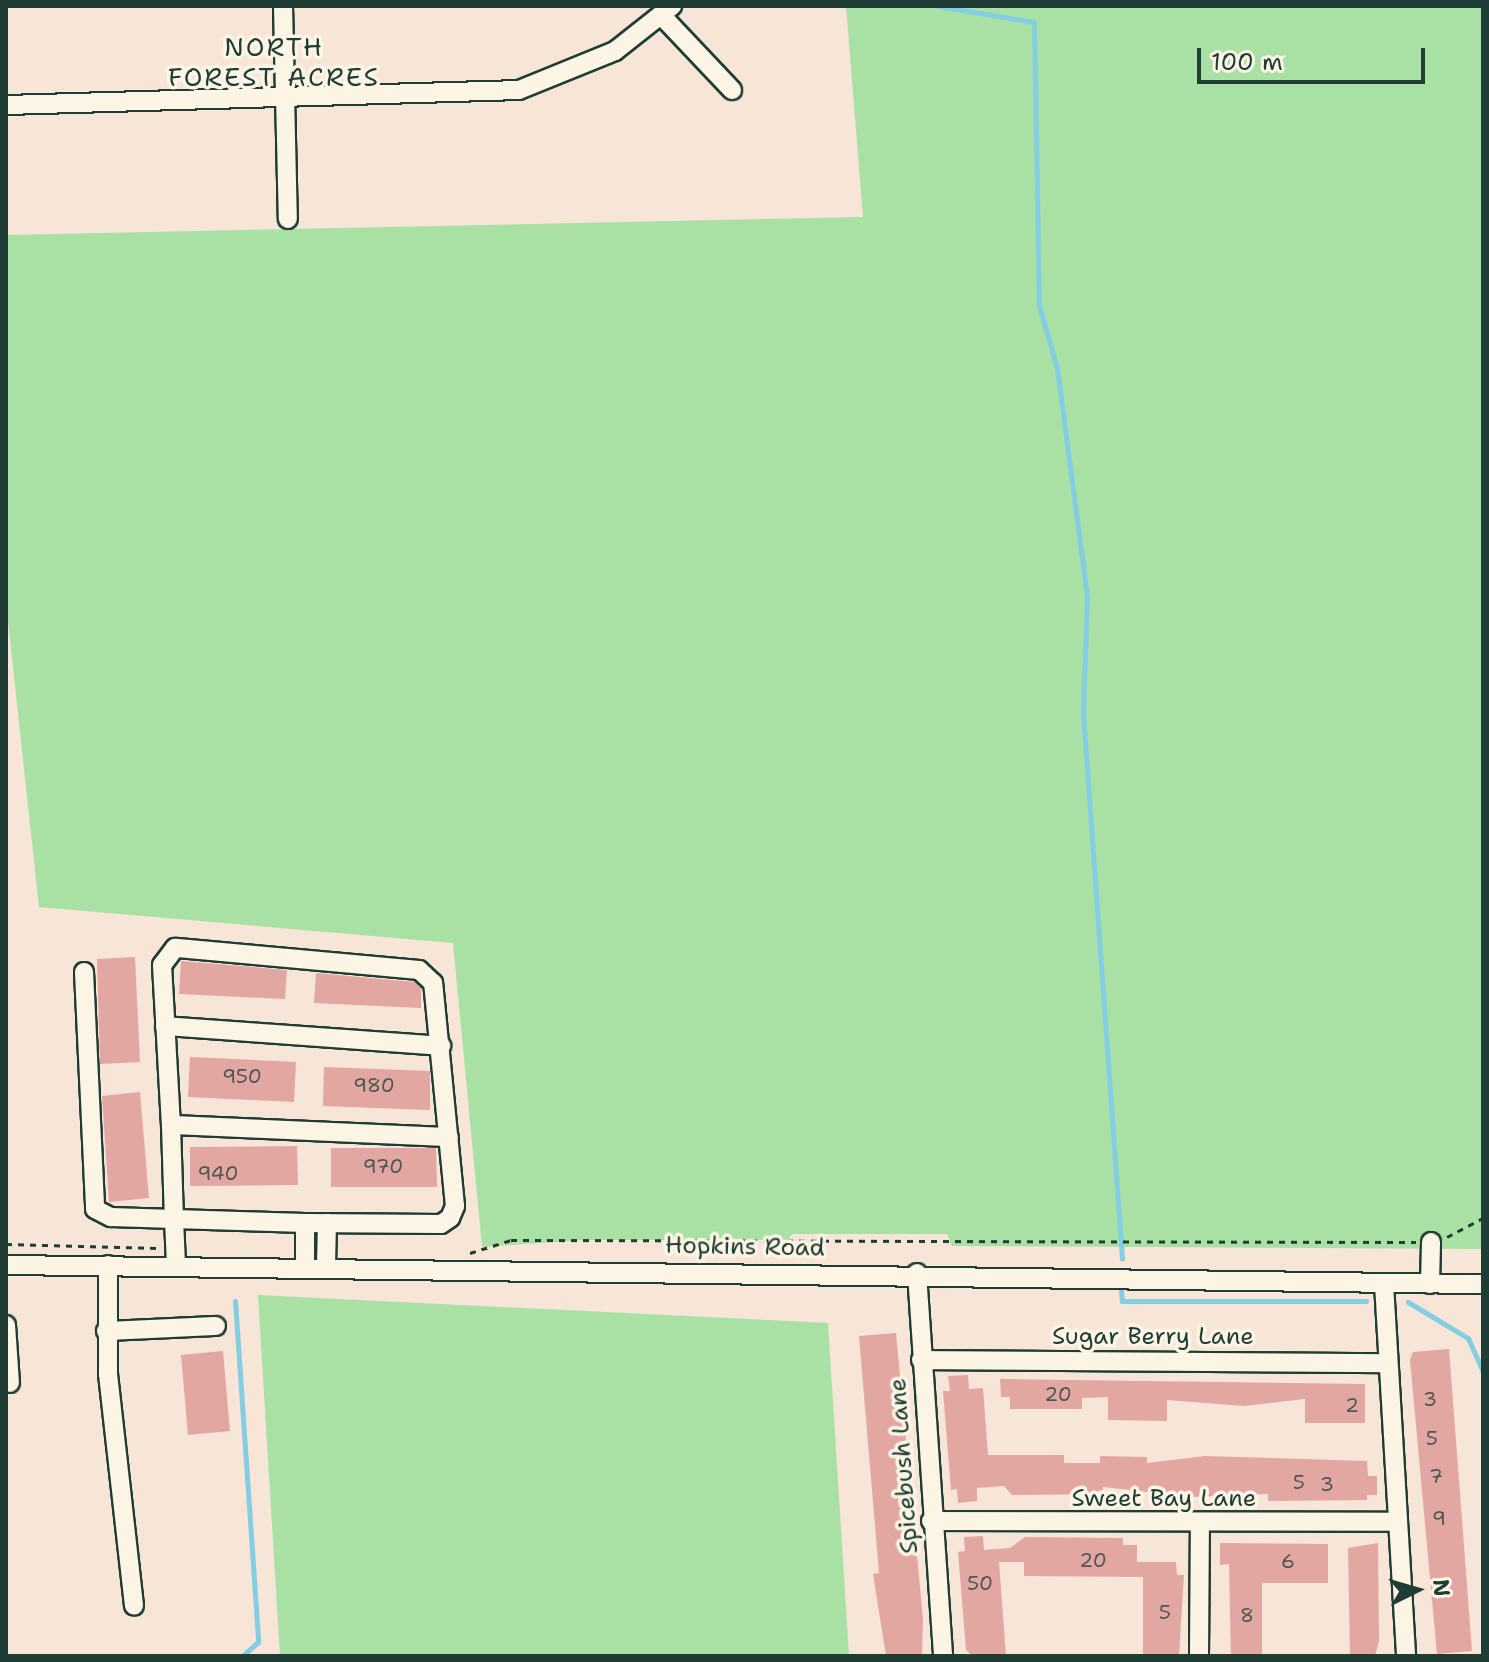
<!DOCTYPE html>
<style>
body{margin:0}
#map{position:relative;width:1489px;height:1662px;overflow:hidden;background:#f7e5d8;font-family:"Shantell Sans",sans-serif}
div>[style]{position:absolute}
.green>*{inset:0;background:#a9e0a3}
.stream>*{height:5px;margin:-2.5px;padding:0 2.5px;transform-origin:2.5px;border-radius:2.5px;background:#83cee3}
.building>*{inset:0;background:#e2a7a3}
.path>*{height:3px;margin-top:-1.5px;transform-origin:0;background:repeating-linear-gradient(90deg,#1f3d34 0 6px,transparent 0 12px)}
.roads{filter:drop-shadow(2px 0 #1f3d34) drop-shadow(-2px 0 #1f3d34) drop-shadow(0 2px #1f3d34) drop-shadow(0 -2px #1f3d34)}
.minor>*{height:18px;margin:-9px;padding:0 9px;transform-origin:9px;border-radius:9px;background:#fcf5e5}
span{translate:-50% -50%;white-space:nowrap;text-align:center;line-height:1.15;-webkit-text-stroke:7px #fcf5e5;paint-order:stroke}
.number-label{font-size:20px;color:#505850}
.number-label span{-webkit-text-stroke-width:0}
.street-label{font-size:24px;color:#1f3d34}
.neighbourhood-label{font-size:26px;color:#1f3d34;letter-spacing:2px}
.frame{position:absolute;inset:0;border:8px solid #1f3d34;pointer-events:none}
.north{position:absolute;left:1377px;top:1550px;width:80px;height:80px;-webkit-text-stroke:6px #fcf5e5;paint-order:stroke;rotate:85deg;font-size:22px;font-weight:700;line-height:32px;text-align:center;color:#1f3d34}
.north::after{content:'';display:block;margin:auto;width:28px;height:36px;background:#1f3d34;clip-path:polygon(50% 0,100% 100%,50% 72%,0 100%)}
.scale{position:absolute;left:1197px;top:48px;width:228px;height:36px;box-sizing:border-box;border:4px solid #1f3d34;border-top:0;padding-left:10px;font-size:24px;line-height:28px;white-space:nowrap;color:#1f3d34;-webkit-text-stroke:6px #fcf5e5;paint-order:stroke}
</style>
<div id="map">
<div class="green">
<div style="clip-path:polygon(846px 6px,1483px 6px,1483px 1249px,952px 1246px,947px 1234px,792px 1234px,788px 1240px,583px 1240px,482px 1247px,453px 943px,39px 907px,6px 603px,6px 235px,863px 217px)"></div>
<div style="clip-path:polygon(258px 1295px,828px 1323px,849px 1656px,280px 1656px)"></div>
</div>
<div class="stream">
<div style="left:938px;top:6px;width:97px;rotate:9.5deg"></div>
<div style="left:1034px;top:22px;width:283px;rotate:89deg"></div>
<div style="left:1039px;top:305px;width:66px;rotate:74.1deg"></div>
<div style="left:1057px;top:368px;width:231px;rotate:82.5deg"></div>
<div style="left:1087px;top:597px;width:116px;rotate:92deg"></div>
<div style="left:1083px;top:713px;width:547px;rotate:85.91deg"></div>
<div style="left:1121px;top:1290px;width:11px;rotate:85deg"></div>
<div style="left:1122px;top:1301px;width:244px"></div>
<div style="left:235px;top:1301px;width:342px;rotate:86.1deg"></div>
<div style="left:258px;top:1642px;width:21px;rotate:139deg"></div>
<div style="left:1408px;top:1302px;width:70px;rotate:31deg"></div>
<div style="left:1468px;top:1338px;width:36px;rotate:66deg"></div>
</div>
<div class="building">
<div style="clip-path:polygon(135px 957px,140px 1062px,100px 1064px,97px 959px)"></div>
<div style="clip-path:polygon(181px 961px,287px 970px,285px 999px,179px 994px)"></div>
<div style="clip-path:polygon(316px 973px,414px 982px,421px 988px,421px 1008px,314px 1003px)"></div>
<div style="clip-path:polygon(190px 1057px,296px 1062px,294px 1102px,188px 1097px)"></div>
<div style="clip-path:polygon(324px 1067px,430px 1071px,430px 1110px,323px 1106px)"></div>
<div style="clip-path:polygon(140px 1092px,149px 1198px,109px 1202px,102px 1096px)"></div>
<div style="clip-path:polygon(297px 1146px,298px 1185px,190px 1186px,190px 1147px)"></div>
<div style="clip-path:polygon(331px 1148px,436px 1148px,437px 1187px,331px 1187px)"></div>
<div style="clip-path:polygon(896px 1333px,923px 1619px,922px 1656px,886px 1656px,873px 1574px,879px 1573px,859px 1336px)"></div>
<div style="clip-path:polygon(1449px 1349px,1472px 1651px,1437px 1654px,1410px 1360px,1413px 1352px)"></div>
<div style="clip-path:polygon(223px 1351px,230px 1431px,188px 1435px,181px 1355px)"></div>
<div style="clip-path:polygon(968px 1375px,969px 1389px,983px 1388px,988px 1455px,1064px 1455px,1064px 1463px,1100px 1463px,1100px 1456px,1147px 1457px,1147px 1463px,1205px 1456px,1367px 1461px,1368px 1476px,1377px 1476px,1377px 1495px,1367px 1495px,1367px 1500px,1268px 1501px,1268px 1494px,1192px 1497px,1103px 1487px,1103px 1494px,1012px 1495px,1004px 1486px,977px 1488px,977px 1501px,958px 1503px,957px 1489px,951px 1490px,943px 1391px,950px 1391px,948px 1376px)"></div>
<div style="clip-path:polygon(1000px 1379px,1365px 1384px,1365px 1423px,1305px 1423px,1305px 1399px,1244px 1406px,1167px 1400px,1167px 1421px,1108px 1420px,1108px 1397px,1082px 1398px,1082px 1409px,1010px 1409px,1010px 1397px,1001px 1397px)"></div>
<div style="clip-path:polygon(983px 1536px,984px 1550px,1010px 1548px,1025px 1537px,1123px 1538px,1123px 1545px,1137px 1545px,1137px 1562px,1176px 1562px,1177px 1575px,1184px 1575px,1179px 1656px,1143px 1656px,1143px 1577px,1024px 1576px,1024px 1562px,999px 1562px,1006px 1656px,973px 1656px,966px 1650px,958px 1552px,965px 1551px,964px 1537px)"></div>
<div style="clip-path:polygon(1220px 1543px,1328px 1544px,1328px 1583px,1262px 1583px,1262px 1656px,1231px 1656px,1229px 1564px,1220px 1565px)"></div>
<div style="clip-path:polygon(1378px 1543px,1379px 1641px,1375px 1656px,1350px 1656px,1348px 1548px)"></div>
</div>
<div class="path">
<div style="left:1447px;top:1237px;width:41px;rotate:-27.8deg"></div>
<div style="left:6px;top:1244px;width:152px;rotate:1.5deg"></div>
<div style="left:470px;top:1253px;width:43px;rotate:-17.6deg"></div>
<div style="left:511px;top:1240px;width:905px;rotate:0.13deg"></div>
</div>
<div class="roads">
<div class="minor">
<div style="left:283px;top:6px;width:213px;rotate:88.7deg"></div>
<div style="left:662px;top:16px;width:102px;rotate:46.6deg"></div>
<div style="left:6px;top:105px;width:513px;rotate:-1.67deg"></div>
<div style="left:519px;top:90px;width:104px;rotate:-22.1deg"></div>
<div style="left:615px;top:51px;width:73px;rotate:-38.3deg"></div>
<div style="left:84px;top:972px;width:237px;rotate:87.3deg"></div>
<div style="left:95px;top:1209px;width:18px;rotate:27deg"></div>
<div style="left:111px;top:1217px;width:63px;rotate:1.8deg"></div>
<div style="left:174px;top:1219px;width:131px;rotate:1.7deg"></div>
<div style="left:305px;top:1223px;width:136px;rotate:0.4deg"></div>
<div style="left:441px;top:1224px;width:11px;rotate:-34deg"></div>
<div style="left:450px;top:1218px;width:13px;rotate:-67deg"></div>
<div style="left:455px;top:1206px;width:224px;rotate:-95.6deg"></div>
<div style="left:433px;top:983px;width:19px;rotate:-137deg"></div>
<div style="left:419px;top:970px;width:245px;rotate:-174.8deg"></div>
<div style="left:175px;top:948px;width:21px;rotate:127deg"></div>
<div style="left:162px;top:965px;width:160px;rotate:86.8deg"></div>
<div style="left:171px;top:1125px;width:94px;rotate:88.2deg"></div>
<div style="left:174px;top:1219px;width:46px;rotate:87.5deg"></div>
<div style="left:165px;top:1026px;width:277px;rotate:4.1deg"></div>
<div style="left:171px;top:1125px;width:278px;rotate:2.5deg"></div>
<div style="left:6px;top:1265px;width:1477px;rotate:0.74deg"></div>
<div style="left:108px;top:1265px;width:109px;rotate:90deg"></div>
<div style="left:108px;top:1374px;width:233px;rotate:83.6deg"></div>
<div style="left:305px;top:1266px;width:43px;rotate:-90deg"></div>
<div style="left:326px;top:1266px;width:43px;rotate:-88.7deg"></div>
<div style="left:917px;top:1273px;width:384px;rotate:86.1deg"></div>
<div style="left:1384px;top:1284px;width:373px;rotate:86.6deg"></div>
<div style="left:1430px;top:1284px;width:42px;rotate:-88.6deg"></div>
<div style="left:6px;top:1325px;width:58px;rotate:86.1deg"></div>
<div style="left:106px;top:1331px;width:110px;rotate:-2.6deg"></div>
<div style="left:921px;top:1360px;width:463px;rotate:0.4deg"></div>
<div style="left:931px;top:1521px;width:466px;rotate:0.1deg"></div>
<div style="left:1199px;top:1656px;width:133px;rotate:-89.6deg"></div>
</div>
</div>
<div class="number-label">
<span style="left:242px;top:1076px">950</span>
<span style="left:374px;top:1085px">980</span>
<span style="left:383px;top:1166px">970</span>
<span style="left:218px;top:1173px">940</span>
<span style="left:1058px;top:1394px">20</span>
<span style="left:1430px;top:1399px">3</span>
<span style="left:1352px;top:1405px">2</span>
<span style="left:1432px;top:1438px">5</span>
<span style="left:1436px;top:1476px">7</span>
<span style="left:1299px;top:1482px">5</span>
<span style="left:1327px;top:1484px">3</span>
<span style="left:1439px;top:1518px">9</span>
<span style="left:1093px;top:1560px">20</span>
<span style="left:1288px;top:1561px">6</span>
<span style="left:980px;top:1583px">50</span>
<span style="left:1165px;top:1612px">5</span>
<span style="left:1247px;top:1615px">8</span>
</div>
<div class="street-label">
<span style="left:745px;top:1247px;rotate:1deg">Hopkins Road</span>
<span style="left:1153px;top:1337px">Sugar Berry Lane</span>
<span style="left:904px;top:1466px;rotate:-94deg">Spicebush Lane</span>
<span style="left:1164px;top:1499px">Sweet Bay Lane</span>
</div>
<div class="neighbourhood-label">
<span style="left:274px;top:62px">NORTH<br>FOREST ACRES</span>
</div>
<div class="frame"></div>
<div class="north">N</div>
<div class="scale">100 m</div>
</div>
